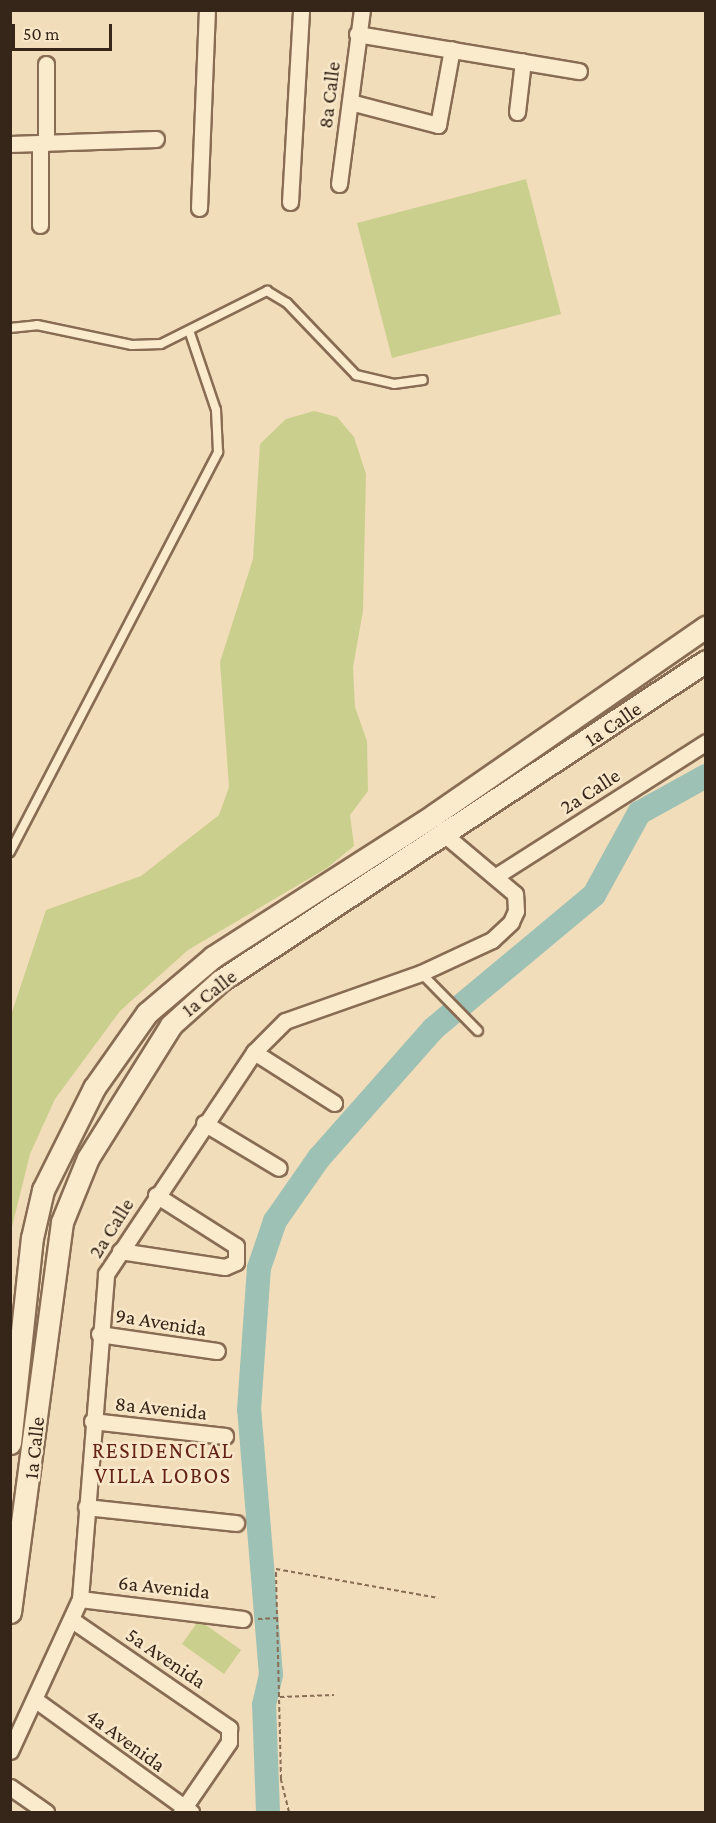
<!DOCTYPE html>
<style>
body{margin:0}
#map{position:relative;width:716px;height:1823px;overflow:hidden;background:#f1ddb9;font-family:"Crimson Pro",serif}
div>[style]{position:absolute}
.green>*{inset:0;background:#cbcf8d}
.river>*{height:24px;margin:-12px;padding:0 12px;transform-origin:12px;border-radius:12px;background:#9ec1b5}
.path>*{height:2px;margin-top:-1px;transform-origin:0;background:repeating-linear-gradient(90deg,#886c53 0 4.5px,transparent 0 7.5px)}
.roads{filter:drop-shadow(2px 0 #886c53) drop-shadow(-2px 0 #886c53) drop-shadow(0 2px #886c53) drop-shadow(0 -2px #886c53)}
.service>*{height:8px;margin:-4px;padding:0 4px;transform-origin:4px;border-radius:4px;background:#fbebcd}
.minor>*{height:15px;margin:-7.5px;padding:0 7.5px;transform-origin:7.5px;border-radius:7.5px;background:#fbebcd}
.secondary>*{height:21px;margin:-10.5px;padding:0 10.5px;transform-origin:10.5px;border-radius:10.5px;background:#fbebcd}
span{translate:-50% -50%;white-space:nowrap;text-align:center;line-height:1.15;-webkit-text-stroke:5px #f8e8c9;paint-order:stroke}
.street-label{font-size:21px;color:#362619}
.neighbourhood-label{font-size:22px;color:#652216;letter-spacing:1.5px}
.frame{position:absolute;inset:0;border:12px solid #362619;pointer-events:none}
.scale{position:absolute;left:12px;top:24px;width:100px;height:27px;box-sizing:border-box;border:3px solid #362619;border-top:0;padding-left:8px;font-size:18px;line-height:21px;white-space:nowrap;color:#362619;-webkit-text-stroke:4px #f8e8c9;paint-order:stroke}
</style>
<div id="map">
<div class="green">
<div style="clip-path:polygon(526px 179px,561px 314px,392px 358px,357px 223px)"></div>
<div style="clip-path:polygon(314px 411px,337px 417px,354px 437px,366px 474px,363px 611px,353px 667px,355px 707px,367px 741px,368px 791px,350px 815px,354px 846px,327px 868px,188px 950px,120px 1011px,55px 1099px,30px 1154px,11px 1231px,11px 1015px,46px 910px,141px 876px,219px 815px,229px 787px,220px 662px,253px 559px,260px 444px,286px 419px)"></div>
<div style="clip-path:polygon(199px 1620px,241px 1650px,224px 1674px,182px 1644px)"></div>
</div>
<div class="river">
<div style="left:268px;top:1812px;width:107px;rotate:-92.1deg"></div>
<div style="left:264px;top:1705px;width:31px;rotate:-77deg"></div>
<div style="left:271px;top:1675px;width:266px;rotate:-94.7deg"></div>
<div style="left:249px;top:1410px;width:142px;rotate:-86deg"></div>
<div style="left:259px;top:1268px;width:50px;rotate:-71.2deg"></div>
<div style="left:275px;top:1221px;width:77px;rotate:-55.1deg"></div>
<div style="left:319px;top:1158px;width:172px;rotate:-48.5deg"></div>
<div style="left:433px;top:1029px;width:209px;rotate:-39.8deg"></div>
<div style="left:594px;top:895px;width:94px;rotate:-61.2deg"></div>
<div style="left:639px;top:813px;width:77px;rotate:-28.9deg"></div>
</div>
<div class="path">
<div style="left:258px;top:1619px;width:21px;rotate:-3deg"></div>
<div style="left:280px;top:1697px;width:54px;rotate:-2.1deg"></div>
<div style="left:289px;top:1812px;width:34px;rotate:-104deg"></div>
<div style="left:281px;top:1779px;width:210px;rotate:-91.4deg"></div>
<div style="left:276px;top:1569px;width:165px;rotate:10.1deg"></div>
</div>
<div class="roads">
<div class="service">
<div style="left:10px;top:328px;width:27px;rotate:-6deg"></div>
<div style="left:37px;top:325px;width:97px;rotate:11.9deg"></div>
<div style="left:132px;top:345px;width:29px;rotate:-2deg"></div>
<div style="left:161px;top:344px;width:119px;rotate:-26.6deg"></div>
<div style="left:267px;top:291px;width:23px;rotate:31deg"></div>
<div style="left:287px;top:303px;width:100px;rotate:46.2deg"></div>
<div style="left:356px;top:375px;width:39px;rotate:13deg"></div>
<div style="left:394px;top:384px;width:29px;rotate:-8deg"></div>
<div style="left:10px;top:852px;width:451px;rotate:-62.5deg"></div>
<div style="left:218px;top:452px;width:42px;rotate:-92.7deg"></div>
<div style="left:216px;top:410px;width:81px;rotate:-108.7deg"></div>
<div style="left:421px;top:973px;width:81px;rotate:45.5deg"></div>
</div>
<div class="minor">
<div style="left:357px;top:34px;width:225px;rotate:9.5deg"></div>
<div style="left:350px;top:102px;width:91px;rotate:14.6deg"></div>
<div style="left:438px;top:125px;width:77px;rotate:-79.6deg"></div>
<div style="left:517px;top:112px;width:51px;rotate:-83.3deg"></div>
<div style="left:46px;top:143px;width:79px;rotate:-90deg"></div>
<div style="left:10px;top:144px;width:146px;rotate:-2deg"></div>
<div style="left:339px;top:184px;width:176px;rotate:-82.5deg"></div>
<div style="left:290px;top:202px;width:192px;rotate:-86.7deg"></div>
<div style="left:199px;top:208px;width:198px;rotate:-87.7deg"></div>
<div style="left:40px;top:225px;width:81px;rotate:-90deg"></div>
<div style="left:496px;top:876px;width:249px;rotate:-32.5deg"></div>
<div style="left:254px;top:1052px;width:95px;rotate:32.5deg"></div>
<div style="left:204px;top:1123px;width:87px;rotate:31deg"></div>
<div style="left:120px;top:1251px;width:106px;rotate:8.7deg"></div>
<div style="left:225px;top:1267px;width:12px;rotate:-24deg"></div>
<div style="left:236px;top:1262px;width:16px;rotate:-90deg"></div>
<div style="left:236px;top:1246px;width:95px;rotate:-147.5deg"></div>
<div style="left:99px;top:1334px;width:119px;rotate:8.2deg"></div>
<div style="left:92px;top:1421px;width:134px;rotate:6.4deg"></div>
<div style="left:86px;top:1507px;width:151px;rotate:6.1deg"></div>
<div style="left:80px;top:1599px;width:164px;rotate:7deg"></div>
<div style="left:72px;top:1620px;width:191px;rotate:34.5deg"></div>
<div style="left:229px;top:1728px;width:14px;rotate:90deg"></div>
<div style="left:229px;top:1742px;width:85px;rotate:124.4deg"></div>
<div style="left:37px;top:1701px;width:190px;rotate:35.8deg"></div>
<div style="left:10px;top:1751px;width:167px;rotate:-65.3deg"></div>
<div style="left:80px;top:1599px;width:326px;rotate:-85.4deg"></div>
<div style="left:106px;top:1274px;width:267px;rotate:-56.3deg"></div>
<div style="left:254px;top:1052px;width:44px;rotate:-45deg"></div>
<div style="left:285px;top:1021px;width:144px;rotate:-19.4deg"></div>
<div style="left:421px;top:973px;width:78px;rotate:-24.9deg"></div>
<div style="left:492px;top:940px;width:26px;rotate:-43deg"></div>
<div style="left:511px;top:922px;width:12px;rotate:-66deg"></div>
<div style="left:516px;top:911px;width:17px;rotate:-93deg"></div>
<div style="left:515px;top:894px;width:92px;rotate:-139.9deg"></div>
<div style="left:10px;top:1787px;width:44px;rotate:34.8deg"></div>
</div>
<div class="secondary">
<div style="left:10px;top:1443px;width:206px;rotate:-83.9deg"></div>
<div style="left:32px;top:1238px;width:49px;rotate:-77.1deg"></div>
<div style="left:43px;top:1190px;width:114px;rotate:-63.4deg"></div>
<div style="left:94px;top:1088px;width:92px;rotate:-54.8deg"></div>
<div style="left:147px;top:1013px;width:87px;rotate:-40.3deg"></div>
<div style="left:213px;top:957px;width:263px;rotate:-32.7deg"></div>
<div style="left:434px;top:815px;width:331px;rotate:-34.7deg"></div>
<div style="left:10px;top:1612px;width:393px;rotate:-82.4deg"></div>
<div style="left:62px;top:1222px;width:69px;rotate:-67.9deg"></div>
<div style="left:88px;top:1158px;width:157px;rotate:-58deg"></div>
<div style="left:171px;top:1025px;width:66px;rotate:-41.9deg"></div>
<div style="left:220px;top:981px;width:582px;rotate:-33.36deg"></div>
</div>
</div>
<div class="street-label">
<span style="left:329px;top:95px;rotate:-83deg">8a Calle</span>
<span style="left:613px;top:724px;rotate:-34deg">1a Calle</span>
<span style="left:590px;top:791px;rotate:-33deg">2a Calle</span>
<span style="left:209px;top:993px;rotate:-38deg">1a Calle</span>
<span style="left:111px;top:1228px;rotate:-58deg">2a Calle</span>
<span style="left:161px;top:1322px;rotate:9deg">9a Avenida</span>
<span style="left:161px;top:1408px;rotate:6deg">8a Avenida</span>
<span style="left:34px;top:1448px;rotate:-84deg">1a Calle</span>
<span style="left:164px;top:1587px;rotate:6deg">6a Avenida</span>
<span style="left:166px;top:1658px;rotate:34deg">5a Avenida</span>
<span style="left:126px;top:1740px;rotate:36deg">4a Avenida</span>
</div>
<div class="neighbourhood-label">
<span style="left:163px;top:1463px">RESIDENCIAL<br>VILLA LOBOS</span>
</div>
<div class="frame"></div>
<div class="scale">50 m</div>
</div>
